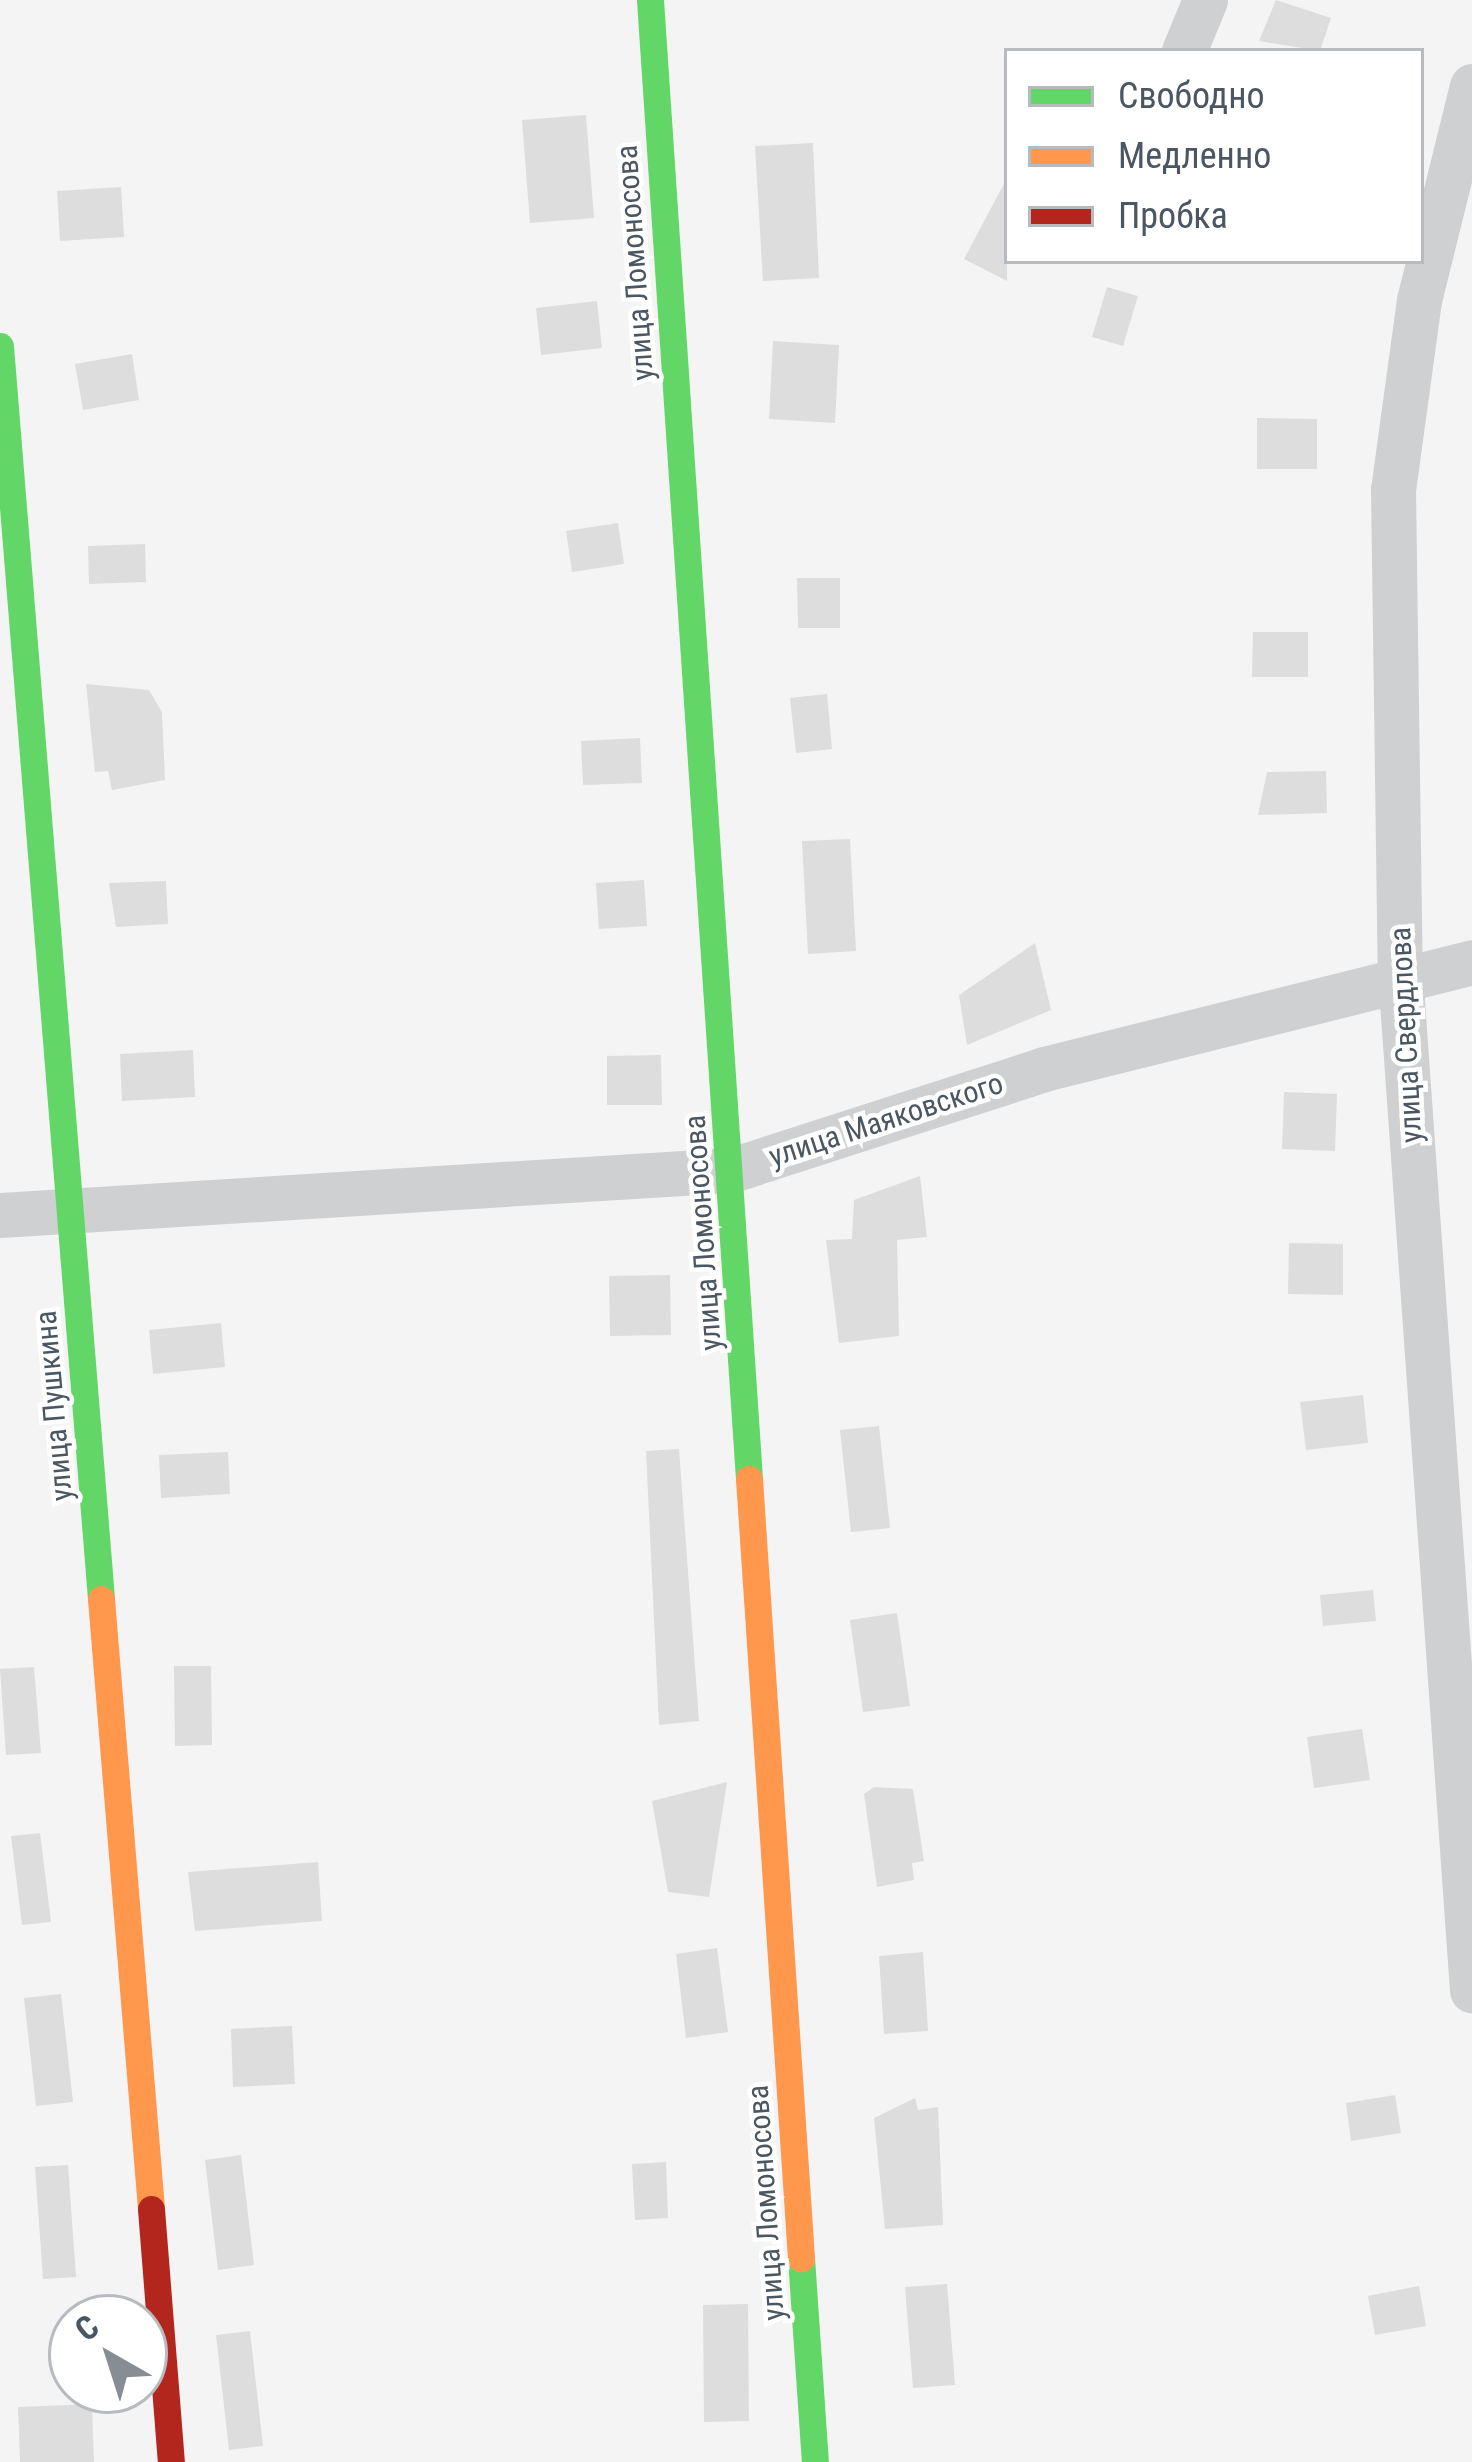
<!DOCTYPE html>
<meta charset="utf-8">
<style>
body{margin:0}
#map{position:relative;width:1472px;height:2462px;overflow:hidden;background:#f4f4f4;font-family:"Roboto Condensed",sans-serif}
div>[style]{position:absolute}
.building>*{inset:0;background:#ddddde}
.street>*{height:45px;margin:-22.5px;padding:0 22.5px;transform-origin:22.5px;border-radius:22.5px;background:#ced0d2}
.fast>*{height:27px;margin:-13.5px;padding:0 13.5px;transform-origin:13.5px;border-radius:13.5px;background:#63d668}
.slow>*{height:27px;margin:-13.5px;padding:0 13.5px;transform-origin:13.5px;border-radius:13.5px;background:#ff974d}
.jam>*{height:27px;margin:-13.5px;padding:0 13.5px;transform-origin:13.5px;border-radius:13.5px;background:#b3261e}
span{translate:-50% -50%;white-space:nowrap;text-align:center;line-height:1.15;-webkit-text-stroke:9px #fff;paint-order:stroke}
.street-label{font-size:30px;color:#4a5661}
.legend{position:absolute;left:1004px;top:48px;width:420px;height:216px;box-sizing:border-box;background:#fff;border:3px solid #b7bbc0;margin:0;padding:15px 21px;list-style:none;font-size:36px;color:#4a5661}
.legend li{display:flex;align-items:center;gap:24px;height:60px}
.legend b{width:60px;border:3px solid #b7bbc0}
.north{position:absolute;left:48px;top:2294px;width:120px;height:120px;box-sizing:border-box;background:#fff;border:3px solid #b7bbc0;border-radius:50%;rotate:321deg;font-size:33px;font-weight:700;line-height:48px;text-align:center;color:#4a5661}
.north::after{content:'';display:block;margin:auto;width:42px;height:54px;background:#868d94;clip-path:polygon(50% 0,100% 100%,50% 72%,0 100%)}
</style>
<div id="map">
<div class="building">
<div style="clip-path:polygon(1276px 0,1331px 18px,1320px 51px,1259px 41px)"></div>
<div style="clip-path:polygon(586px 115px,594px 218px,530px 223px,522px 120px)"></div>
<div style="clip-path:polygon(813px 143px,819px 278px,763px 281px,755px 146px)"></div>
<div style="clip-path:polygon(1007px 178px,1007px 281px,964px 259px)"></div>
<div style="clip-path:polygon(121px 187px,124px 237px,60px 241px,57px 191px)"></div>
<div style="clip-path:polygon(1107px 287px,1138px 296px,1123px 346px,1092px 337px)"></div>
<div style="clip-path:polygon(597px 301px,602px 348px,541px 355px,536px 308px)"></div>
<div style="clip-path:polygon(773px 341px,839px 345px,835px 423px,769px 419px)"></div>
<div style="clip-path:polygon(132px 354px,139px 400px,83px 410px,75px 364px)"></div>
<div style="clip-path:polygon(1257px 418px,1317px 419px,1317px 469px,1257px 469px)"></div>
<div style="clip-path:polygon(618px 523px,624px 564px,572px 572px,566px 531px)"></div>
<div style="clip-path:polygon(145px 544px,146px 582px,89px 584px,88px 546px)"></div>
<div style="clip-path:polygon(797px 578px,840px 578px,840px 628px,798px 628px)"></div>
<div style="clip-path:polygon(1253px 632px,1308px 632px,1308px 677px,1252px 677px)"></div>
<div style="clip-path:polygon(86px 684px,149px 690px,162px 712px,165px 780px,112px 790px,108px 771px,95px 772px)"></div>
<div style="clip-path:polygon(827px 694px,832px 749px,796px 753px,790px 698px)"></div>
<div style="clip-path:polygon(640px 738px,642px 783px,583px 785px,581px 741px)"></div>
<div style="clip-path:polygon(1326px 771px,1327px 813px,1258px 815px,1267px 772px)"></div>
<div style="clip-path:polygon(850px 839px,856px 951px,808px 954px,802px 841px)"></div>
<div style="clip-path:polygon(644px 880px,647px 926px,599px 929px,596px 883px)"></div>
<div style="clip-path:polygon(166px 881px,168px 924px,116px 927px,109px 883px)"></div>
<div style="clip-path:polygon(1035px 943px,1051px 1010px,967px 1045px,959px 995px)"></div>
<div style="clip-path:polygon(193px 1050px,195px 1097px,122px 1101px,120px 1054px)"></div>
<div style="clip-path:polygon(661px 1055px,662px 1105px,607px 1105px,607px 1056px)"></div>
<div style="clip-path:polygon(1284px 1092px,1337px 1094px,1335px 1151px,1282px 1149px)"></div>
<div style="clip-path:polygon(920px 1176px,927px 1237px,897px 1240px,899px 1336px,839px 1343px,826px 1240px,852px 1239px,854px 1200px)"></div>
<div style="clip-path:polygon(1289px 1243px,1343px 1244px,1343px 1295px,1288px 1294px)"></div>
<div style="clip-path:polygon(670px 1275px,671px 1335px,610px 1336px,609px 1276px)"></div>
<div style="clip-path:polygon(221px 1323px,225px 1367px,153px 1374px,149px 1330px)"></div>
<div style="clip-path:polygon(1363px 1395px,1368px 1443px,1306px 1450px,1300px 1402px)"></div>
<div style="clip-path:polygon(879px 1426px,890px 1528px,851px 1532px,840px 1430px)"></div>
<div style="clip-path:polygon(679px 1449px,699px 1721px,659px 1725px,646px 1451px)"></div>
<div style="clip-path:polygon(228px 1452px,230px 1494px,161px 1498px,159px 1455px)"></div>
<div style="clip-path:polygon(1373px 1590px,1376px 1621px,1323px 1626px,1320px 1595px)"></div>
<div style="clip-path:polygon(897px 1613px,910px 1706px,863px 1712px,850px 1620px)"></div>
<div style="clip-path:polygon(174px 1666px,211px 1666px,212px 1745px,175px 1746px)"></div>
<div style="clip-path:polygon(34px 1667px,41px 1753px,6px 1755px,0 1669px)"></div>
<div style="clip-path:polygon(1362px 1729px,1370px 1780px,1314px 1788px,1307px 1737px)"></div>
<div style="clip-path:polygon(727px 1782px,709px 1897px,668px 1892px,652px 1801px)"></div>
<div style="clip-path:polygon(874px 1787px,913px 1789px,924px 1861px,912px 1863px,914px 1880px,877px 1887px,864px 1794px)"></div>
<div style="clip-path:polygon(40px 1833px,51px 1922px,22px 1925px,11px 1836px)"></div>
<div style="clip-path:polygon(318px 1862px,322px 1921px,195px 1931px,188px 1872px)"></div>
<div style="clip-path:polygon(717px 1948px,728px 2032px,686px 2038px,676px 1954px)"></div>
<div style="clip-path:polygon(923px 1952px,928px 2031px,884px 2034px,879px 1956px)"></div>
<div style="clip-path:polygon(61px 1994px,73px 2102px,36px 2106px,24px 1998px)"></div>
<div style="clip-path:polygon(292px 2026px,295px 2084px,233px 2087px,231px 2029px)"></div>
<div style="clip-path:polygon(1395px 2095px,1401px 2133px,1351px 2141px,1346px 2103px)"></div>
<div style="clip-path:polygon(915px 2098px,918px 2110px,938px 2107px,943px 2225px,885px 2229px,874px 2118px)"></div>
<div style="clip-path:polygon(241px 2155px,254px 2265px,218px 2270px,205px 2160px)"></div>
<div style="clip-path:polygon(666px 2162px,668px 2218px,635px 2220px,632px 2164px)"></div>
<div style="clip-path:polygon(68px 2165px,76px 2277px,43px 2279px,35px 2167px)"></div>
<div style="clip-path:polygon(947px 2284px,955px 2385px,913px 2388px,905px 2287px)"></div>
<div style="clip-path:polygon(1419px 2286px,1426px 2326px,1375px 2335px,1368px 2296px)"></div>
<div style="clip-path:polygon(748px 2304px,749px 2421px,704px 2422px,703px 2305px)"></div>
<div style="clip-path:polygon(250px 2331px,263px 2446px,229px 2450px,216px 2335px)"></div>
<div style="clip-path:polygon(92px 2404px,94px 2462px,20px 2462px,18px 2407px)"></div>
</div>
<div class="street">
<div style="left:1184px;top:51px;width:55px;rotate:-67.6deg"></div>
<div style="left:1472px;top:86px;width:220px;rotate:103.9deg"></div>
<div style="left:1419px;top:300px;width:191px;rotate:97.8deg"></div>
<div style="left:1393px;top:489px;width:484px;rotate:89.2deg"></div>
<div style="left:1400px;top:973px;width:1020px;rotate:85.95deg"></div>
<div style="left:0;top:1215px;width:733px;rotate:-3.52deg"></div>
<div style="left:732px;top:1170px;width:328px;rotate:-17.9deg"></div>
<div style="left:1044px;top:1069px;width:441px;rotate:-14deg"></div>
</div>
<div class="fast">
<div style="left:650px;top:0;width:1482px;rotate:86.17deg"></div>
<div style="left:0;top:346px;width:1257px;rotate:85.39deg"></div>
<div style="left:801px;top:2258px;width:204px;rotate:86.1deg"></div>
</div>
<div class="slow">
<div style="left:749px;top:1479px;width:781px;rotate:86.18deg"></div>
<div style="left:101px;top:1599px;width:612px;rotate:85.31deg"></div>
</div>
<div class="jam">
<div style="left:151px;top:2209px;width:254px;rotate:85.5deg"></div>
</div>
<div class="street-label">
<span style="left:635px;top:263px;rotate:-94deg">улица Ломоносова</span>
<span style="left:1406px;top:1035px;rotate:-93deg">улица Свердлова</span>
<span style="left:886px;top:1120px;rotate:-18deg">улица Маяковского</span>
<span style="left:703px;top:1233px;rotate:-94deg">улица Ломоносова</span>
<span style="left:54px;top:1406px;rotate:-95deg">улица Пушкина</span>
<span style="left:766px;top:2203px;rotate:-94deg">улица Ломоносова</span>
</div>
<ul class="legend">
<li><b style="height:15px;background:#63d668"></b>Свободно</li>
<li><b style="height:15px;background:#ff974d"></b>Медленно</li>
<li><b style="height:15px;background:#b3261e"></b>Пробка</li>
</ul>
<div class="north">С</div>
</div>
